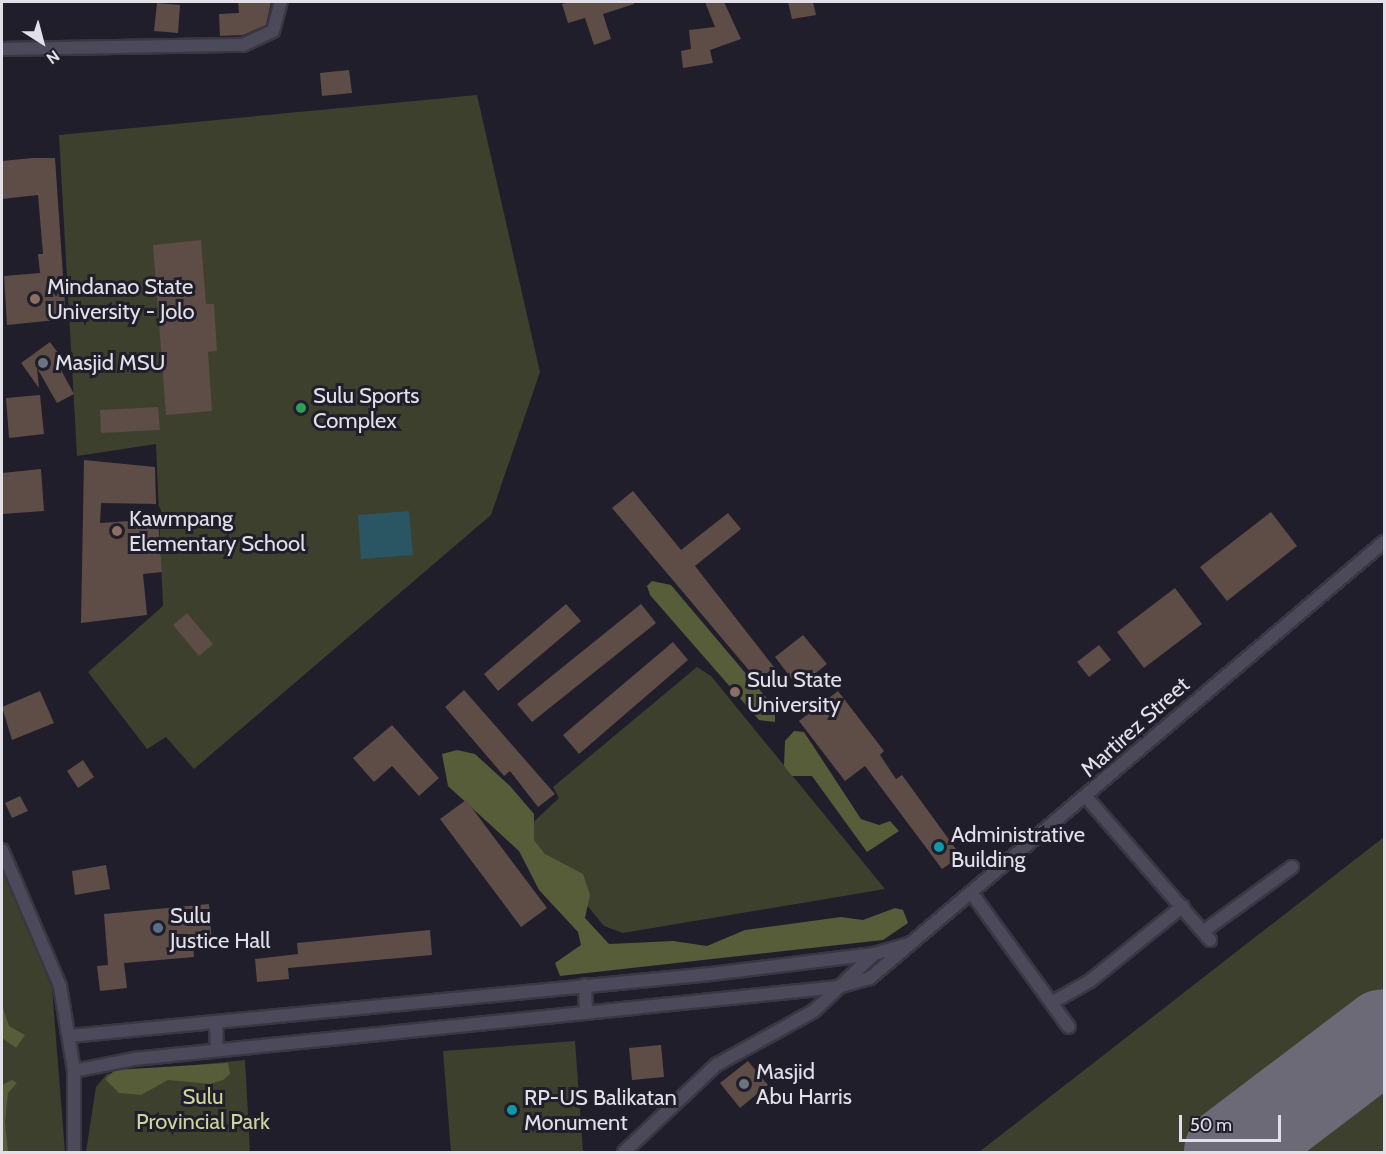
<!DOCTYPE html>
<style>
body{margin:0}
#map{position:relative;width:1386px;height:1154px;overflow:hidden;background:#201e2b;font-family:Cabin,sans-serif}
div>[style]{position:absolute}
.green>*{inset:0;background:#3d402c}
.forest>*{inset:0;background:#575c39}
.water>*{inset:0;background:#2a5562}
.runway>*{height:92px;margin:-46px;padding:0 46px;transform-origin:46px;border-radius:46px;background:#6c6a76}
.building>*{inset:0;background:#5e4c46}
.roads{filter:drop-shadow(2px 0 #393842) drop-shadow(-2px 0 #393842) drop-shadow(0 2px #393842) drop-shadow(0 -2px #393842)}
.street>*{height:12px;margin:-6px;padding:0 6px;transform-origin:6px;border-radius:6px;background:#4c4a5a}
.dots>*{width:16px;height:16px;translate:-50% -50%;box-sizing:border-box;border:3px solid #201e2b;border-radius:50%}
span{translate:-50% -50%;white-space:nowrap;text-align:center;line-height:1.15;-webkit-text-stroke:6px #201e2b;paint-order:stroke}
.poi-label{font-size:22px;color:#e1e0e9}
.left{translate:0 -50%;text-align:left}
.street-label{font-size:22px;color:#e1e0e9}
.park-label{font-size:22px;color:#cdd596}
.frame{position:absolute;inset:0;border:3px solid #e1e0e9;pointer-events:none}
.north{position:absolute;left:12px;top:12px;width:60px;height:60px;-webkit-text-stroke:4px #201e2b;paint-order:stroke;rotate:144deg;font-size:16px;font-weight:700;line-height:24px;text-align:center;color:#e1e0e9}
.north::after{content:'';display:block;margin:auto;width:21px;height:27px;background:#e1e0e9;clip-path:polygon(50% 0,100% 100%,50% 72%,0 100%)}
.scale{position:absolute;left:1179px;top:1115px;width:102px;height:27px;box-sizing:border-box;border:3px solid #e1e0e9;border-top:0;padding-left:8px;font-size:18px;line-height:21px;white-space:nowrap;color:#e1e0e9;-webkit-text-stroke:4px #201e2b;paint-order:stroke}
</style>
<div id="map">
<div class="green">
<div style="clip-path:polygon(477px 95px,540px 372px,491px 515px,194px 769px,166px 737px,147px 749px,88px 672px,163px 606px,156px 444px,77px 456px,59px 135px)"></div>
<div style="clip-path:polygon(697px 667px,711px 676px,885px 889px,623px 933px,604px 926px,525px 830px,559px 798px,553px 787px)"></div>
<div style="clip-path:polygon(1384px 837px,1384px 999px,1183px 1152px,979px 1152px)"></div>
<div style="clip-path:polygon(2px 864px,52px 988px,65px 1152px,2px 1152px)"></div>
<div style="clip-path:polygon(575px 1041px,583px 1152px,451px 1152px,443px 1051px)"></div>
<div style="clip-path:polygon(245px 1060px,250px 1152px,86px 1152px,96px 1087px,107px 1074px)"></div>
<div style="clip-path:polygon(1384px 1076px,1384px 1152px,1284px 1152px)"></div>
</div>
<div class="forest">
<div style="clip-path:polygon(652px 581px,671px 585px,775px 708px,775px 722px,759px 720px,650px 595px,647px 586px)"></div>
<div style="clip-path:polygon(794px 731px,804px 732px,861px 819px,879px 825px,890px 821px,899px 831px,867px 852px,812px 776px,792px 776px,784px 766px,785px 741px)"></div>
<div style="clip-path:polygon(457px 750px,475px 754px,510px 786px,534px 814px,534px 840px,545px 854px,583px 874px,590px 895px,585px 918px,609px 944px,673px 941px,707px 946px,745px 930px,841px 917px,863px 920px,895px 908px,903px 910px,908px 923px,883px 940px,560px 976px,555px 963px,581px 945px,578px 932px,539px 890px,519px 851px,448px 786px,442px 754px)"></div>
<div style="clip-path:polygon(2px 1005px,9px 1026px,25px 1035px,16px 1048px,2px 1038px)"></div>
<div style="clip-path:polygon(228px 1063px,230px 1074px,223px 1080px,210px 1084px,168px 1080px,141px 1095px,119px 1093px,105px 1079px,115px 1070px)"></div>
<div style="clip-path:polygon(12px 1080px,17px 1083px,8px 1093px,5px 1122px,8px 1152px,2px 1152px,2px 1085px)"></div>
</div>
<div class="water">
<div style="clip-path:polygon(409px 511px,413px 555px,361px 559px,358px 515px)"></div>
</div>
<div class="runway">
<div style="left:1230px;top:1152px;width:193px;rotate:-37.2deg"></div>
</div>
<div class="building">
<div style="clip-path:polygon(238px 2px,271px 2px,266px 25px,243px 35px,220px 36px,219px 14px,239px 13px)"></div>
<div style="clip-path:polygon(569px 2px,634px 2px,634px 4px,603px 14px,611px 39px,594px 45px,585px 18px,568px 23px,562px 4px)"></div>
<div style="clip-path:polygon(705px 2px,724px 2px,741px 39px,710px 50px,713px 63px,683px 68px,681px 51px,691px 49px,689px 30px,715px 27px)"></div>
<div style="clip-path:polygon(788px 2px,813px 2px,816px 15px,792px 19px)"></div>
<div style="clip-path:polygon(157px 3px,180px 5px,178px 33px,154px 31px)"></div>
<div style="clip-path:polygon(349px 70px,352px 93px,322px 96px,320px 73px)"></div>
<div style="clip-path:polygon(32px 158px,55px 158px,66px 319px,7px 325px,4px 276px,40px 273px,38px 254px,43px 254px,38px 195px,2px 199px,2px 161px)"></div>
<div style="clip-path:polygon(201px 240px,206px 304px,214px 304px,217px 351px,208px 352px,212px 411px,166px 415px,153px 245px)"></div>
<div style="clip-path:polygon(50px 342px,66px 364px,60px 368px,74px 394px,57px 403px,37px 368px,39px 388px,21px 363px)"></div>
<div style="clip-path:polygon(40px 395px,44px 434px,9px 438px,6px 398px)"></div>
<div style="clip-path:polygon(158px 407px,160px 430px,101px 433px,100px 410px)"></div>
<div style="clip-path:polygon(84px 460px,155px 467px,156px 504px,101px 503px,100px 523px,158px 519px,162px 572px,143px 574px,147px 615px,81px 623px)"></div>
<div style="clip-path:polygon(41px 469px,44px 511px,2px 514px,2px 473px)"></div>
<div style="clip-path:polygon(633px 491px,681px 550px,728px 513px,741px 529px,695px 566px,774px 667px,758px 681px,612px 508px)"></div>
<div style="clip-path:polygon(1271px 512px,1297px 546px,1227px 601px,1200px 567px)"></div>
<div style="clip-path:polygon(1175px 588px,1202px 624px,1144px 668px,1117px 632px)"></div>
<div style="clip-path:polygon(566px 604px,581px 621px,498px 691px,484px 674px)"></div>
<div style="clip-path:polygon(641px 604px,656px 623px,532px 722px,517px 704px)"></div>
<div style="clip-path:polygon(187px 613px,213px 644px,199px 656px,173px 625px)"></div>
<div style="clip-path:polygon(803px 635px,827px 664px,798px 687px,775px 657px)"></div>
<div style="clip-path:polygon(673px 642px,688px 660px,579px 754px,563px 735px)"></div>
<div style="clip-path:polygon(1099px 645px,1111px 660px,1089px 677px,1077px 662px)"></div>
<div style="clip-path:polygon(1178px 683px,1186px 694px,1164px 711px,1156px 700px)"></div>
<div style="clip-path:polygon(464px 690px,555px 794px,538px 807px,510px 771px,504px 776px,445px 707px)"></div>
<div style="clip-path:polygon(40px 691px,54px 723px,12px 740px,2px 707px)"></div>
<div style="clip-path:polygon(838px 691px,884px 751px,880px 755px,896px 779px,902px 775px,961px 856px,942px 869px,865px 766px,845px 781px,799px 721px)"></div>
<div style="clip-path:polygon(392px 725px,439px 778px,419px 796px,392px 766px,374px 782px,353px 758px)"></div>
<div style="clip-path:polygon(83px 760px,94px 777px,78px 788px,67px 771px)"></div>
<div style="clip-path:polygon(20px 796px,28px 811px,12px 818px,5px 803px)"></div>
<div style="clip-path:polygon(466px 800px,547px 908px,521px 927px,440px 819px)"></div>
<div style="clip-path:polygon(106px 865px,110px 889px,75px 895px,72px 871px)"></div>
<div style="clip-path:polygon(209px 904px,212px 943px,193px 945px,194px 957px,124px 963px,127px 988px,100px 991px,97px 966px,108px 965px,104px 914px)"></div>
<div style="clip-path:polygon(430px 930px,432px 955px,288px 968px,289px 979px,257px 982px,255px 959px,298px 954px,297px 943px)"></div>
<div style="clip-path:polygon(661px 1045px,664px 1077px,632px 1080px,629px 1048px)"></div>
<div style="clip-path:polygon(748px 1061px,768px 1085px,740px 1108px,720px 1083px)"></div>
</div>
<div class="roads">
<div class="street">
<div style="left:2px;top:49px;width:241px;rotate:-1deg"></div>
<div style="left:243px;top:45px;width:33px;rotate:-25deg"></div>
<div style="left:273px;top:31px;width:30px;rotate:-75deg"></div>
<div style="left:1087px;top:798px;width:188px;rotate:49.1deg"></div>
<div style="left:2px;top:850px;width:148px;rotate:66.9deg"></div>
<div style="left:60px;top:986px;width:86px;rotate:80.6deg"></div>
<div style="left:74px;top:1071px;width:81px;rotate:90deg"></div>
<div style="left:973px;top:895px;width:163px;rotate:54deg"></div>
<div style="left:1204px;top:931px;width:109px;rotate:-36deg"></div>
<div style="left:585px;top:985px;width:26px;rotate:88deg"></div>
<div style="left:1053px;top:1002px;width:43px;rotate:-29.6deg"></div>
<div style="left:1090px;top:981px;width:119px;rotate:-38.9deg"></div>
<div style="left:216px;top:1026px;width:24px;rotate:88deg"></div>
<div style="left:70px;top:1036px;width:644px;rotate:-5.52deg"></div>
<div style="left:711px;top:974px;width:164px;rotate:-7deg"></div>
<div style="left:874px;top:954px;width:37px;rotate:-16deg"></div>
<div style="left:74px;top:1071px;width:61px;rotate:-11.3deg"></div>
<div style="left:134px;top:1059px;width:708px;rotate:-5.84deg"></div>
<div style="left:838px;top:987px;width:33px;rotate:-16deg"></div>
<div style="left:870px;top:978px;width:674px;rotate:-40.31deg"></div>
<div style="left:624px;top:1152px;width:127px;rotate:-43.4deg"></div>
<div style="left:716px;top:1065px;width:112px;rotate:-28.9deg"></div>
<div style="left:814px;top:1011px;width:83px;rotate:-43.5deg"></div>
</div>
</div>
<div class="dots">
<div style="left:35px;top:299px;background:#8d6e63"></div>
<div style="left:43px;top:363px;background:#6b7280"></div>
<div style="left:301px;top:408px;background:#2e9e5b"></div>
<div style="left:117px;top:531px;background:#8d6e63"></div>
<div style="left:735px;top:692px;background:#8d6e63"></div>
<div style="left:939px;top:847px;background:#0f9aa8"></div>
<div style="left:158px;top:928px;background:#5c6f8a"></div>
<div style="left:744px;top:1084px;background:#6b7280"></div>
<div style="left:512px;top:1110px;background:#0f9aa8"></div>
</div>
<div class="poi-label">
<span class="left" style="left:47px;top:299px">Mindanao State<br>University - Jolo</span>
<span class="left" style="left:55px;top:363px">Masjid MSU</span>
<span class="left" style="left:313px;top:408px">Sulu Sports<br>Complex</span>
<span class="left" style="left:129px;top:531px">Kawmpang<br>Elementary School</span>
<span class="left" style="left:747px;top:692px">Sulu State<br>University</span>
<span class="left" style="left:951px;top:847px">Administrative<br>Building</span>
<span class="left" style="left:170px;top:928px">Sulu<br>Justice Hall</span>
<span class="left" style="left:756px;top:1084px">Masjid<br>Abu Harris</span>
<span class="left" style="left:524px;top:1110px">RP-US Balikatan<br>Monument</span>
</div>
<div class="street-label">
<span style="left:1135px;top:727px;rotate:-42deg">Martirez Street</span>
</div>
<div class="park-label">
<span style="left:203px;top:1109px">Sulu<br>Provincial Park</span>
</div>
<div class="frame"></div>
<div class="north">N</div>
<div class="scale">50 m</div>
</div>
